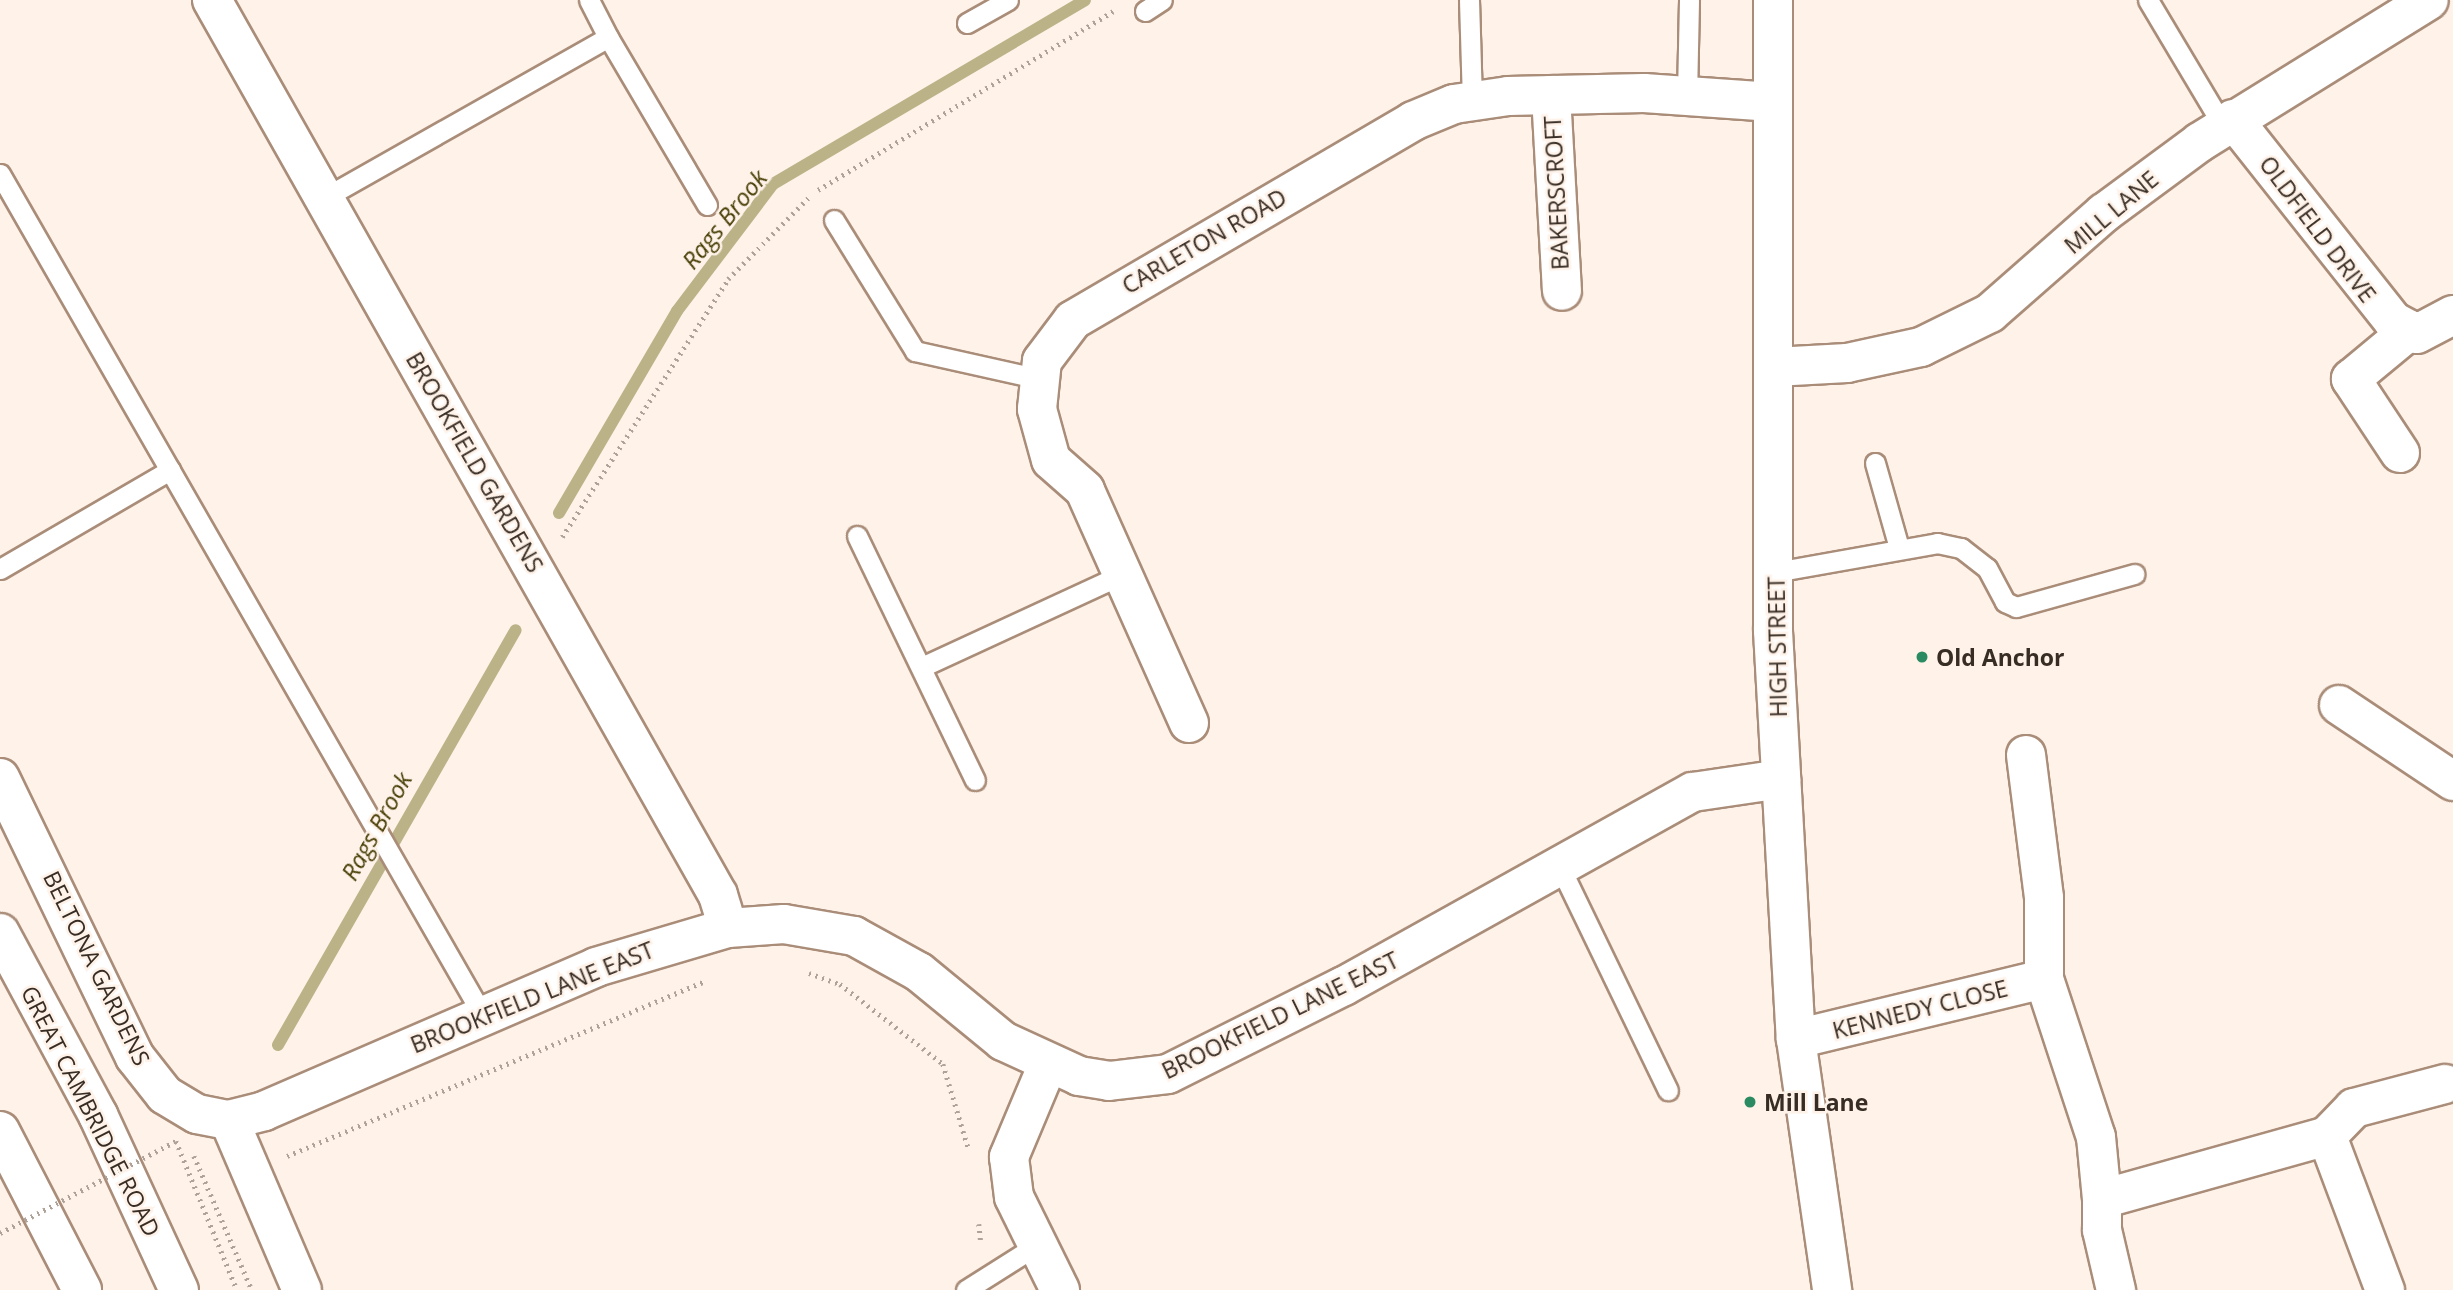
<!DOCTYPE html>
<style>
body{margin:0}
#map{position:relative;width:2453px;height:1290px;overflow:hidden;background:#fef2e9;font-family:"Open Sans",sans-serif}
div>[style]{position:absolute}
.stream>*{height:12px;margin:-6px;padding:0 6px;transform-origin:6px;border-radius:6px;background:#bbb387}
.path>*{height:4.5px;margin-top:-2.25px;transform-origin:0;background:repeating-linear-gradient(90deg,#aea299 0 2px,transparent 0 7px)}
.roads{filter:drop-shadow(2px 0 #aa8d79) drop-shadow(-2px 0 #aa8d79) drop-shadow(0 2px #aa8d79) drop-shadow(0 -2px #aa8d79)}
.service>*{height:19px;margin:-9.5px;padding:0 9.5px;transform-origin:9.5px;border-radius:9.5px;background:#fff}
.minor>*{height:38px;margin:-19px;padding:0 19px;transform-origin:19px;border-radius:19px;background:#fff}
.secondary>*{height:38px;margin:-19px;padding:0 19px;transform-origin:19px;border-radius:19px;background:#fff}
.trunk>*{height:38px;margin:-19px;padding:0 19px;transform-origin:19px;border-radius:19px;background:#fff}
.path-bridge>*{height:4.5px;margin-top:-2.25px;transform-origin:0;background:repeating-linear-gradient(90deg,#aea299 0 2px,transparent 0 7px)}
.dots>*{width:19px;height:19px;translate:-50% -50%;box-sizing:border-box;border:4px solid #fef2e9;border-radius:50%}
span{translate:-50% -50%;white-space:nowrap;text-align:center;line-height:1.15;-webkit-text-stroke:5px #fef2e9;paint-order:stroke}
.street-label{font-size:23px;color:#382d24}
.poi-label{font-size:23px;color:#382d24;font-weight:700}
.left{translate:0 -50%;text-align:left}
.water-label{font-size:24px;color:#483f06;font-style:italic}
</style>
<div id="map">
<div class="stream">
<div style="left:559px;top:513px;width:234px;rotate:-59.7deg"></div>
<div style="left:677px;top:311px;width:159px;rotate:-52.9deg"></div>
<div style="left:773px;top:184px;width:362px;rotate:-30.5deg"></div>
<div style="left:278px;top:1045px;width:478px;rotate:-60.2deg"></div>
</div>
<div class="path">
<div style="left:818px;top:190px;width:345px;rotate:-31.2deg"></div>
<div style="left:562px;top:537px;width:307px;rotate:-57.2deg"></div>
<div style="left:728px;top:279px;width:118px;rotate:-45.3deg"></div>
<div style="left:809px;top:973px;width:33px;rotate:20deg"></div>
<div style="left:840px;top:984px;width:130px;rotate:37.8deg"></div>
<div style="left:943px;top:1064px;width:87px;rotate:73.2deg"></div>
<div style="left:194px;top:1156px;width:146px;rotate:66.6deg"></div>
<div style="left:287px;top:1156px;width:453px;rotate:-22.7deg"></div>
<div style="left:979px;top:1224px;width:20px;rotate:84deg"></div>
</div>
<div class="roads">
<div class="service">
<div style="left:589px;top:0;width:42px;rotate:62.8deg"></div>
<div style="left:1469px;top:0;width:102px;rotate:88.3deg"></div>
<div style="left:2148px;top:0;width:147px;rotate:59.2deg"></div>
<div style="left:1145px;top:11px;width:20px;rotate:-33deg"></div>
<div style="left:967px;top:23px;width:47px;rotate:-29.3deg"></div>
<div style="left:1687px;top:96px;width:96px;rotate:-88.8deg"></div>
<div style="left:0;top:174px;width:968px;rotate:60.15deg"></div>
<div style="left:324px;top:198px;width:326px;rotate:-29.5deg"></div>
<div style="left:608px;top:37px;width:195px;rotate:59.5deg"></div>
<div style="left:834px;top:220px;width:154px;rotate:58.3deg"></div>
<div style="left:915px;top:351px;width:128px;rotate:12.6deg"></div>
<div style="left:1875px;top:463px;width:88px;rotate:74.2deg"></div>
<div style="left:857px;top:536px;width:271px;rotate:64.2deg"></div>
<div style="left:0;top:569px;width:197px;rotate:-30.2deg"></div>
<div style="left:1775px;top:572px;width:165px;rotate:-10.1deg"></div>
<div style="left:1937px;top:543px;width:25px;rotate:12deg"></div>
<div style="left:1961px;top:548px;width:33px;rotate:38deg"></div>
<div style="left:1987px;top:568px;width:38px;rotate:62deg"></div>
<div style="left:2005px;top:602px;width:12px;rotate:24deg"></div>
<div style="left:2016px;top:607px;width:123px;rotate:-15.6deg"></div>
<div style="left:924px;top:666px;width:219px;rotate:-24.8deg"></div>
<div style="left:1560px;top:867px;width:248px;rotate:64.2deg"></div>
<div style="left:966px;top:1290px;width:84px;rotate:-32.4deg"></div>
</div>
<div class="minor">
<div style="left:212px;top:0;width:1028px;rotate:60.52deg"></div>
<div style="left:718px;top:895px;width:34px;rotate:73deg"></div>
<div style="left:1551px;top:95px;width:196px;rotate:86.8deg"></div>
<div style="left:2233px;top:119px;width:258px;rotate:51.6deg"></div>
<div style="left:2393px;top:321px;width:27px;rotate:28deg"></div>
<div style="left:2417px;top:334px;width:41px;rotate:-27.8deg"></div>
<div style="left:1774px;top:367px;width:73px;rotate:-3.1deg"></div>
<div style="left:1847px;top:363px;width:76px;rotate:-12.2deg"></div>
<div style="left:1921px;top:347px;width:77px;rotate:-26.2deg"></div>
<div style="left:1990px;top:313px;width:152px;rotate:-41.3deg"></div>
<div style="left:2104px;top:213px;width:119px;rotate:-36.5deg"></div>
<div style="left:2200px;top:142px;width:269px;rotate:-31.8deg"></div>
<div style="left:2400px;top:453px;width:89px;rotate:-123.5deg"></div>
<div style="left:2351px;top:379px;width:77px;rotate:-39.7deg"></div>
<div style="left:2339px;top:705px;width:137px;rotate:33.7deg"></div>
<div style="left:1189px;top:723px;width:255px;rotate:-114.1deg"></div>
<div style="left:1085px;top:490px;width:45px;rotate:-138.6deg"></div>
<div style="left:1051px;top:460px;width:53px;rotate:-105.4deg"></div>
<div style="left:1037px;top:409px;width:48px;rotate:-84.1deg"></div>
<div style="left:1042px;top:361px;width:51px;rotate:-52.9deg"></div>
<div style="left:1073px;top:320px;width:394px;rotate:-30.3deg"></div>
<div style="left:1413px;top:121px;width:44px;rotate:-22.5deg"></div>
<div style="left:1454px;top:104px;width:55px;rotate:-8.4deg"></div>
<div style="left:1508px;top:96px;width:136px;rotate:-1.3deg"></div>
<div style="left:1644px;top:93px;width:129px;rotate:4deg"></div>
<div style="left:2026px;top:755px;width:144px;rotate:82.8deg"></div>
<div style="left:2044px;top:898px;width:81px;rotate:90deg"></div>
<div style="left:2044px;top:979px;width:166px;rotate:71.8deg"></div>
<div style="left:2096px;top:1137px;width:62px;rotate:84.5deg"></div>
<div style="left:2102px;top:1199px;width:234px;rotate:-15.6deg"></div>
<div style="left:2327px;top:1136px;width:39px;rotate:-46deg"></div>
<div style="left:2354px;top:1108px;width:94px;rotate:-14.8deg"></div>
<div style="left:0;top:778px;width:310px;rotate:64.2deg"></div>
<div style="left:135px;top:1057px;width:48px;rotate:51.7deg"></div>
<div style="left:165px;top:1095px;width:37px;rotate:31deg"></div>
<div style="left:197px;top:1114px;width:33px;rotate:11deg"></div>
<div style="left:229px;top:1120px;width:36px;rotate:-14deg"></div>
<div style="left:264px;top:1111px;width:362px;rotate:-23.4deg"></div>
<div style="left:596px;top:967px;width:138px;rotate:-16.5deg"></div>
<div style="left:728px;top:928px;width:56px;rotate:-4.1deg"></div>
<div style="left:784px;top:924px;width:71px;rotate:9.7deg"></div>
<div style="left:854px;top:936px;width:74px;rotate:29deg"></div>
<div style="left:919px;top:972px;width:109px;rotate:39.4deg"></div>
<div style="left:1003px;top:1041px;width:84px;rotate:24.7deg"></div>
<div style="left:1079px;top:1076px;width:30px;rotate:9deg"></div>
<div style="left:1109px;top:1081px;width:59px;rotate:-6.8deg"></div>
<div style="left:1168px;top:1074px;width:197px;rotate:-26.6deg"></div>
<div style="left:1344px;top:986px;width:399px;rotate:-29.1deg"></div>
<div style="left:1693px;top:792px;width:89px;rotate:-8.4deg"></div>
<div style="left:1796px;top:1039px;width:255px;rotate:-13.6deg"></div>
<div style="left:1048px;top:1064px;width:101px;rotate:112.8deg"></div>
<div style="left:1009px;top:1157px;width:40px;rotate:82.9deg"></div>
<div style="left:1014px;top:1197px;width:104px;rotate:63.7deg"></div>
<div style="left:229px;top:1120px;width:185px;rotate:66.8deg"></div>
<div style="left:2327px;top:1136px;width:165px;rotate:69.4deg"></div>
<div style="left:2102px;top:1199px;width:31px;rotate:90deg"></div>
<div style="left:2102px;top:1230px;width:62px;rotate:76.9deg"></div>
</div>
<div class="secondary">
<div style="left:1773px;top:0;width:631px;rotate:90deg"></div>
<div style="left:1773px;top:631px;width:409px;rotate:86.8deg"></div>
<div style="left:1796px;top:1039px;width:254px;rotate:81.8deg"></div>
</div>
<div class="trunk">
<div style="left:0;top:933px;width:207px;rotate:61.7deg"></div>
<div style="left:98px;top:1115px;width:193px;rotate:65.2deg"></div>
<div style="left:0;top:1131px;width:179px;rotate:62.7deg"></div>
</div>
</div>
<div class="path-bridge">
<div style="left:0;top:1233px;width:199px;rotate:-27.6deg"></div>
<div style="left:176px;top:1141px;width:161px;rotate:67.7deg"></div>
</div>
<div class="dots">
<div style="left:1922px;top:657px;background:#2a8b63"></div>
<div style="left:1750px;top:1102px;background:#2a8b63"></div>
</div>
<div class="street-label">
<span style="left:1556px;top:193px;rotate:-93deg">BAKERSCROFT</span>
<span style="left:2111px;top:212px;rotate:-40deg">MILL LANE</span>
<span style="left:2318px;top:229px;rotate:53deg">OLDFIELD DRIVE</span>
<span style="left:1204px;top:241px;rotate:-30deg">CARLETON ROAD</span>
<span style="left:475px;top:462px;rotate:60deg">BROOKFIELD GARDENS</span>
<span style="left:1777px;top:647px;rotate:-91deg">HIGH STREET</span>
<span style="left:97px;top:968px;rotate:64deg">BELTONA GARDENS</span>
<span style="left:532px;top:997px;rotate:-22deg">BROOKFIELD LANE EAST</span>
<span style="left:1920px;top:1009px;rotate:-14deg">KENNEDY CLOSE</span>
<span style="left:1280px;top:1015px;rotate:-26deg">BROOKFIELD LANE EAST</span>
<span style="left:91px;top:1111px;rotate:63deg">GREAT CAMBRIDGE ROAD</span>
</div>
<div class="poi-label">
<span class="left" style="left:1936px;top:657px">Old Anchor</span>
<span class="left" style="left:1764px;top:1102px">Mill Lane</span>
</div>
<div class="water-label">
<span style="left:724px;top:219px;rotate:-51deg">Rags Brook</span>
<span style="left:376px;top:826px;rotate:-61deg">Rags Brook</span>
</div>
</div>
